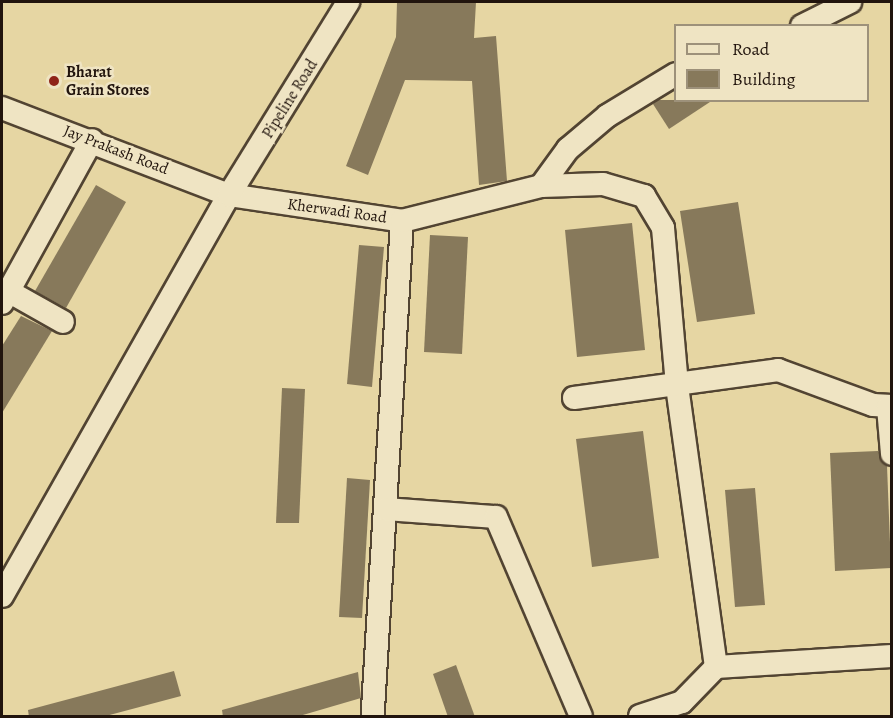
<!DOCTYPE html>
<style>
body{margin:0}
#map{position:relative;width:893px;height:718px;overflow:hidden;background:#e6d6a3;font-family:Alegreya,serif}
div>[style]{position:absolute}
.building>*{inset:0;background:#87795b}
.roads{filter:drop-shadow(2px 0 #524432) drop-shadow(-2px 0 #524432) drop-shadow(0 2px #524432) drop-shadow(0 -2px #524432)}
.street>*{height:22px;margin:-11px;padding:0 11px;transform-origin:11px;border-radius:11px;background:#efe4c3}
.dots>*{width:16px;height:16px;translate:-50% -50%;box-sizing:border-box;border:3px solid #efe4c3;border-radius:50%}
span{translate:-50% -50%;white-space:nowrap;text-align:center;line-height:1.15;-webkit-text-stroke:5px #efe4c3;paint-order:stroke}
.poi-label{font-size:16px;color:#21140d;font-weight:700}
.left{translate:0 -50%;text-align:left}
.street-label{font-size:16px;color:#21140d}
.frame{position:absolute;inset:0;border:3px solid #21140d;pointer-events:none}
.legend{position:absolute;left:674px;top:24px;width:195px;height:78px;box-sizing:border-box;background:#efe4c3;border:2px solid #9d917a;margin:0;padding:8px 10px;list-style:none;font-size:18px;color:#21140d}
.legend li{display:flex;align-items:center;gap:12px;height:30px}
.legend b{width:30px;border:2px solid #9d917a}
</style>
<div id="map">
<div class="building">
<div style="clip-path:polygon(397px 2px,476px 2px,474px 38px,496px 36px,507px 181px,479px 185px,472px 81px,405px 80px,368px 175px,346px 166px,396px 37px)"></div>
<div style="clip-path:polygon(658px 100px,713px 100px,669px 129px,653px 104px)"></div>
<div style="clip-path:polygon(96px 185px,126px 202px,66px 308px,35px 291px)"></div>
<div style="clip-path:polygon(738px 202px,755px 314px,697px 322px,680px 211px)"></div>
<div style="clip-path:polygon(632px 223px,645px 350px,577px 357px,565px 230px)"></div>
<div style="clip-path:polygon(430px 235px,468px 237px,462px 354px,424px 352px)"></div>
<div style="clip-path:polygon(359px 245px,384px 247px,372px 387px,347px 384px)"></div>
<div style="clip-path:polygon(21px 316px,52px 331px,2px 413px,2px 346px)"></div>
<div style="clip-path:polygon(282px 388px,305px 389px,299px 523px,276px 523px)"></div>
<div style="clip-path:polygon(643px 431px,659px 558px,592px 567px,576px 439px)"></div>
<div style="clip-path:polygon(878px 451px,887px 466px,891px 568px,835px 571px,830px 453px)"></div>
<div style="clip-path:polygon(347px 478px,370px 480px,362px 618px,339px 617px)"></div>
<div style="clip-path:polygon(755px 488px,765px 605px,735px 607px,725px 490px)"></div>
<div style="clip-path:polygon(456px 665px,475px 717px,448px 717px,433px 674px)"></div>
<div style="clip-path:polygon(174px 671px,181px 696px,102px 717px,29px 717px,28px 710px)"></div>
<div style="clip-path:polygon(358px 672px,361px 698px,296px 717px,223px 717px,222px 710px)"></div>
</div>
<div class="roads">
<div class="street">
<div style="left:802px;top:26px;width:54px;rotate:-26.6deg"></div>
<div style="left:2px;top:108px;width:243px;rotate:21deg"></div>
<div style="left:229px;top:195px;width:175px;rotate:8.5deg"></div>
<div style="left:402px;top:221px;width:496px;rotate:93.4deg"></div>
<div style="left:541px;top:186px;width:46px;rotate:-53.9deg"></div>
<div style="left:568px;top:149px;width:51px;rotate:-40.2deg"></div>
<div style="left:607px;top:116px;width:81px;rotate:-31.3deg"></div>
<div style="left:402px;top:221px;width:143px;rotate:-14.1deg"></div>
<div style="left:541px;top:186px;width:62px;rotate:-1.8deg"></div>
<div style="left:603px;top:184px;width:43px;rotate:16.3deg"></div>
<div style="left:644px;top:196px;width:37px;rotate:59deg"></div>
<div style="left:663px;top:228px;width:159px;rotate:84.9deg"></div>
<div style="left:677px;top:386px;width:284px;rotate:82.1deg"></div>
<div style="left:8px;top:291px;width:63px;rotate:29.4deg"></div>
<div style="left:2px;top:303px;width:186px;rotate:-61.1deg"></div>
<div style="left:574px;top:398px;width:206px;rotate:-7.8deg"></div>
<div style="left:778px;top:370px;width:101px;rotate:20.2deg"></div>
<div style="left:873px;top:405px;width:19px;rotate:3deg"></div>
<div style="left:888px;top:407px;width:47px;rotate:85.1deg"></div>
<div style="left:386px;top:509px;width:110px;rotate:4.2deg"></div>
<div style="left:496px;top:517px;width:216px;rotate:66.9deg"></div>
<div style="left:2px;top:596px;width:461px;rotate:-60.5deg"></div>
<div style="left:229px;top:195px;width:227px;rotate:-58.3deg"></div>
<div style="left:640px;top:716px;width:44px;rotate:-18.4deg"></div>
<div style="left:682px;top:702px;width:49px;rotate:-45.8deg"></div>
<div style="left:716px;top:667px;width:176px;rotate:-3.6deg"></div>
</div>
</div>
<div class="dots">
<div style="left:54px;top:81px;background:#8f2418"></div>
</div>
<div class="poi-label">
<span class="left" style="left:66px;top:81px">Bharat<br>Grain Stores</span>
</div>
<div class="street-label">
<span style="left:290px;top:99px;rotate:-58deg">Pipeline Road</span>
<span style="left:116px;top:150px;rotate:21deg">Jay Prakash Road</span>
<span style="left:337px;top:211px;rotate:8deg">Kherwadi Road</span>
</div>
<div class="frame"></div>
<ul class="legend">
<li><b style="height:8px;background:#efe4c3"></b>Road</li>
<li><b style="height:16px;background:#87795b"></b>Building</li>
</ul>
</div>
